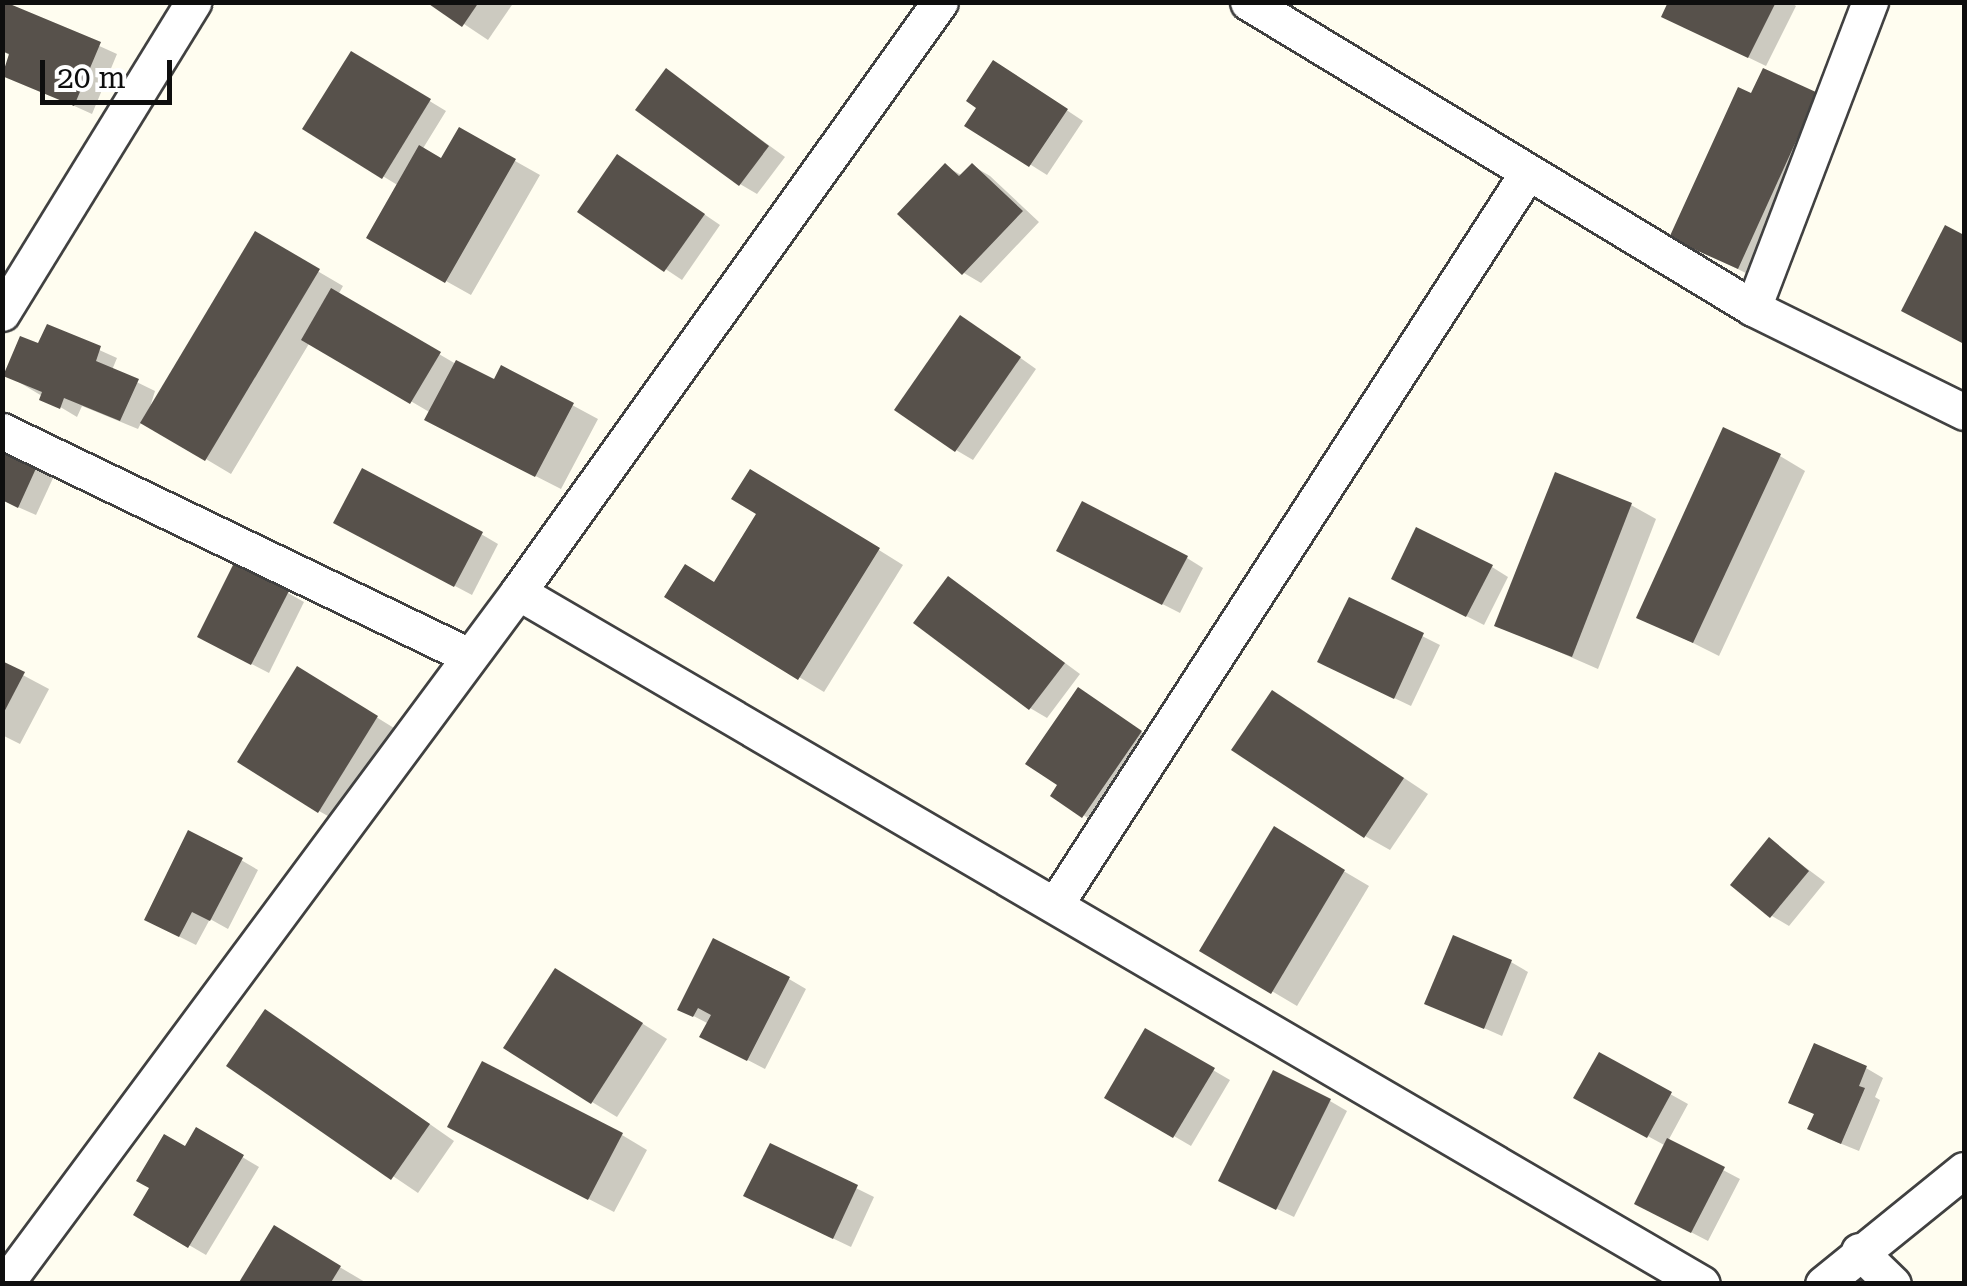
<!DOCTYPE html>
<style>
body{margin:0}
#map{position:relative;width:1967px;height:1286px;overflow:hidden;background:#fffdf0;font-family:"Roboto Serif",serif}
div>[style]{position:absolute}
.shadow>*{inset:0;background:#0003}
.building>*{inset:0;background:#57514b}
.roads{filter:drop-shadow(2px 0 #414141) drop-shadow(-2px 0 #414141) drop-shadow(0 2px #414141) drop-shadow(0 -2px #414141)}
.street>*{height:35px;margin:-17.5px;padding:0 17.5px;transform-origin:17.5px;border-radius:17.5px;background:#fff}
span{translate:-50% -50%;white-space:nowrap;text-align:center;line-height:1.15;-webkit-text-stroke:10px #fff;paint-order:stroke}
.frame{position:absolute;inset:0;border:5px solid #0e0e0e;pointer-events:none}
.scale{position:absolute;left:40px;top:60px;width:132px;height:45px;box-sizing:border-box;border:5px solid #0e0e0e;border-top:0;padding-left:12px;font-size:30px;line-height:35px;white-space:nowrap;color:#0e0e0e;-webkit-text-stroke:8px #fff;paint-order:stroke}
</style>
<div id="map">
<div class="shadow">
<div style="clip-path:polygon(2px 2px,117px 54px,92px 114px,4px 74px,11px 56px,2px 51px)"></div>
<div style="clip-path:polygon(431px 2px,514px 2px,488px 40px)"></div>
<div style="clip-path:polygon(1671px 2px,1790px 2px,1796px 6px,1766px 66px,1681px 25px)"></div>
<div style="clip-path:polygon(352px 54px,446px 111px,422px 150px,442px 161px,460px 130px,540px 175px,471px 295px,369px 238px,399px 186px,306px 129px)"></div>
<div style="clip-path:polygon(667px 71px,785px 157px,757px 194px,740px 184px)"></div>
<div style="clip-path:polygon(1011px 73px,1083px 121px,1047px 175px,968px 125px)"></div>
<div style="clip-path:polygon(1817px 95px,1764px 282px,1673px 237px,1753px 96px)"></div>
<div style="clip-path:polygon(945px 166px,963px 176px,973px 166px,990px 176px,1039px 222px,981px 283px,964px 273px,900px 214px)"></div>
<div style="clip-path:polygon(635px 167px,720px 225px,682px 280px,580px 212px)"></div>
<div style="clip-path:polygon(1946px 229px,1964px 238px,1964px 343px,1929px 325px)"></div>
<div style="clip-path:polygon(256px 235px,343px 286px,338px 295px,456px 364px,495px 382px,572px 405px,598px 419px,561px 489px,453px 434px,431px 413px,310px 342px,231px 474px,142px 421px,138px 429px,82px 406px,77px 417px,7px 375px,40px 347px,48px 327px,117px 358px,112px 370px,155px 391px,147px 417px)"></div>
<div style="clip-path:polygon(978px 328px,1036px 369px,973px 460px,956px 450px)"></div>
<div style="clip-path:polygon(1780px 456px,1805px 471px,1719px 656px,1639px 616px)"></div>
<div style="clip-path:polygon(37px 466px,54px 476px,36px 515px,2px 500px)"></div>
<div style="clip-path:polygon(776px 486px,903px 565px,824px 692px,799px 677px,715px 585px)"></div>
<div style="clip-path:polygon(1631px 505px,1656px 519px,1598px 669px,1497px 625px)"></div>
<div style="clip-path:polygon(353px 532px,481px 534px,498px 544px,472px 595px)"></div>
<div style="clip-path:polygon(1187px 558px,1203px 568px,1180px 613px,1076px 560px)"></div>
<div style="clip-path:polygon(1492px 567px,1508px 577px,1484px 625px,1411px 588px)"></div>
<div style="clip-path:polygon(965px 589px,1080px 674px,1047px 718px,1030px 708px)"></div>
<div style="clip-path:polygon(288px 593px,304px 602px,269px 673px,217px 646px)"></div>
<div style="clip-path:polygon(1350px 600px,1440px 645px,1411px 706px,1337px 671px)"></div>
<div style="clip-path:polygon(2px 664px,49px 689px,20px 744px,2px 735px)"></div>
<div style="clip-path:polygon(323px 684px,402px 733px,344px 825px,319px 811px)"></div>
<div style="clip-path:polygon(1095px 700px,1157px 743px,1100px 826px,1053px 795px)"></div>
<div style="clip-path:polygon(1298px 707px,1428px 794px,1390px 850px,1365px 836px)"></div>
<div style="clip-path:polygon(1274px 830px,1369px 886px,1297px 1006px,1202px 950px)"></div>
<div style="clip-path:polygon(1770px 841px,1825px 882px,1789px 926px,1772px 916px)"></div>
<div style="clip-path:polygon(241px 860px,258px 870px,228px 929px,210px 919px,196px 945px,164px 929px)"></div>
<div style="clip-path:polygon(1511px 962px,1528px 972px,1502px 1036px,1427px 1003px)"></div>
<div style="clip-path:polygon(789px 979px,806px 989px,765px 1069px,719px 1045px,709px 1024px,680px 1009px)"></div>
<div style="clip-path:polygon(581px 985px,667px 1039px,617px 1117px,592px 1102px)"></div>
<div style="clip-path:polygon(291px 1027px,454px 1141px,418px 1193px,229px 1065px)"></div>
<div style="clip-path:polygon(1146px 1031px,1230px 1080px,1191px 1146px,1107px 1097px)"></div>
<div style="clip-path:polygon(1600px 1055px,1688px 1104px,1668px 1141px,1740px 1179px,1708px 1241px,1654px 1213px,1666px 1146px,1576px 1097px)"></div>
<div style="clip-path:polygon(1866px 1068px,1883px 1078px,1875px 1097px,1880px 1100px,1859px 1151px,1827px 1138px,1816px 1115px,1791px 1102px)"></div>
<div style="clip-path:polygon(1330px 1101px,1347px 1111px,1294px 1217px,1238px 1190px)"></div>
<div style="clip-path:polygon(197px 1130px,259px 1167px,206px 1255px,136px 1214px)"></div>
<div style="clip-path:polygon(622px 1135px,647px 1150px,614px 1212px,476px 1141px)"></div>
<div style="clip-path:polygon(771px 1146px,874px 1197px,851px 1247px,763px 1205px)"></div>
<div style="clip-path:polygon(275px 1229px,365px 1282px,241px 1284px)"></div>
</div>
<div class="building">
<div style="clip-path:polygon(5px 2px,101px 42px,74px 106px,2px 76px,9px 54px,2px 51px)"></div>
<div style="clip-path:polygon(426px 2px,479px 2px,462px 27px)"></div>
<div style="clip-path:polygon(1668px 2px,1776px 2px,1748px 58px,1661px 17px)"></div>
<div style="clip-path:polygon(351px 51px,431px 99px,382px 179px,302px 129px)"></div>
<div style="clip-path:polygon(993px 60px,1068px 109px,1029px 167px,964px 126px,976px 108px,966px 101px)"></div>
<div style="clip-path:polygon(666px 68px,769px 146px,739px 186px,635px 110px)"></div>
<div style="clip-path:polygon(1763px 68px,1818px 93px,1738px 269px,1669px 238px,1738px 87px,1751px 93px)"></div>
<div style="clip-path:polygon(459px 127px,516px 159px,445px 283px,366px 238px,419px 145px,441px 158px)"></div>
<div style="clip-path:polygon(617px 154px,705px 214px,664px 272px,577px 212px)"></div>
<div style="clip-path:polygon(945px 163px,959px 176px,972px 163px,1023px 211px,962px 275px,897px 214px)"></div>
<div style="clip-path:polygon(1945px 225px,1964px 235px,1964px 344px,1901px 311px)"></div>
<div style="clip-path:polygon(255px 231px,320px 269px,205px 461px,140px 423px)"></div>
<div style="clip-path:polygon(331px 288px,441px 352px,410px 404px,301px 340px)"></div>
<div style="clip-path:polygon(960px 315px,1021px 357px,955px 452px,894px 410px)"></div>
<div style="clip-path:polygon(47px 324px,101px 346px,96px 361px,139px 379px,120px 421px,64px 398px,60px 409px,39px 400px,42px 392px,3px 376px,20px 336px,38px 343px)"></div>
<div style="clip-path:polygon(456px 360px,494px 379px,501px 365px,574px 403px,535px 477px,424px 420px)"></div>
<div style="clip-path:polygon(1723px 427px,1781px 454px,1693px 643px,1636px 618px)"></div>
<div style="clip-path:polygon(2px 448px,38px 464px,18px 508px,2px 500px)"></div>
<div style="clip-path:polygon(362px 468px,483px 532px,454px 587px,333px 523px)"></div>
<div style="clip-path:polygon(750px 469px,880px 548px,798px 680px,664px 597px,685px 564px,714px 582px,756px 514px,731px 499px)"></div>
<div style="clip-path:polygon(1555px 472px,1632px 503px,1572px 657px,1494px 626px)"></div>
<div style="clip-path:polygon(1082px 501px,1188px 556px,1162px 605px,1056px 551px)"></div>
<div style="clip-path:polygon(1416px 527px,1493px 565px,1466px 617px,1391px 579px)"></div>
<div style="clip-path:polygon(234px 563px,289px 591px,251px 665px,197px 637px)"></div>
<div style="clip-path:polygon(948px 576px,1065px 663px,1029px 710px,913px 623px)"></div>
<div style="clip-path:polygon(1349px 597px,1424px 633px,1394px 699px,1317px 662px)"></div>
<div style="clip-path:polygon(2px 661px,25px 672px,2px 716px)"></div>
<div style="clip-path:polygon(297px 666px,378px 716px,318px 813px,237px 762px)"></div>
<div style="clip-path:polygon(1078px 687px,1142px 731px,1082px 818px,1050px 796px,1057px 785px,1025px 764px)"></div>
<div style="clip-path:polygon(1272px 690px,1404px 778px,1364px 838px,1231px 750px)"></div>
<div style="clip-path:polygon(1274px 826px,1345px 870px,1271px 994px,1199px 951px)"></div>
<div style="clip-path:polygon(188px 830px,243px 858px,210px 921px,192px 912px,179px 937px,144px 920px)"></div>
<div style="clip-path:polygon(1769px 837px,1809px 871px,1770px 918px,1730px 885px)"></div>
<div style="clip-path:polygon(1453px 935px,1512px 960px,1484px 1029px,1424px 1004px)"></div>
<div style="clip-path:polygon(713px 938px,790px 977px,747px 1061px,699px 1037px,711px 1015px,698px 1008px,693px 1017px,677px 1010px)"></div>
<div style="clip-path:polygon(555px 968px,643px 1023px,591px 1104px,503px 1048px)"></div>
<div style="clip-path:polygon(265px 1009px,430px 1124px,391px 1180px,226px 1066px)"></div>
<div style="clip-path:polygon(1145px 1028px,1215px 1068px,1173px 1138px,1104px 1098px)"></div>
<div style="clip-path:polygon(1814px 1043px,1867px 1066px,1859px 1086px,1865px 1088px,1841px 1144px,1807px 1129px,1814px 1114px,1788px 1103px)"></div>
<div style="clip-path:polygon(1599px 1052px,1672px 1092px,1647px 1138px,1573px 1098px)"></div>
<div style="clip-path:polygon(482px 1061px,623px 1133px,588px 1200px,447px 1127px)"></div>
<div style="clip-path:polygon(1273px 1070px,1331px 1099px,1276px 1210px,1218px 1181px)"></div>
<div style="clip-path:polygon(196px 1127px,244px 1155px,188px 1248px,133px 1215px,149px 1188px,136px 1181px,164px 1134px,185px 1146px)"></div>
<div style="clip-path:polygon(1667px 1138px,1725px 1167px,1691px 1233px,1634px 1204px)"></div>
<div style="clip-path:polygon(770px 1143px,858px 1185px,833px 1239px,743px 1196px)"></div>
<div style="clip-path:polygon(274px 1225px,341px 1266px,330px 1284px,238px 1284px)"></div>
</div>
<div class="roads">
<div class="street">
<div style="left:1248px;top:2px;width:590px;rotate:31.21deg"></div>
<div style="left:1753px;top:308px;width:235px;rotate:26.2deg"></div>
<div style="left:1753px;top:308px;width:328px;rotate:-69.1deg"></div>
<div style="left:2px;top:313px;width:365px;rotate:-58.4deg"></div>
<div style="left:2px;top:431px;width:518px;rotate:25.72deg"></div>
<div style="left:518px;top:592px;width:1371px;rotate:30.3deg"></div>
<div style="left:1055px;top:905px;width:869px;rotate:-57.17deg"></div>
<div style="left:1859px;top:1251px;width:47px;rotate:44.1deg"></div>
<div style="left:5px;top:1284px;width:861px;rotate:-53.45deg"></div>
<div style="left:518px;top:592px;width:725px;rotate:-54.43deg"></div>
<div style="left:1823px;top:1284px;width:181px;rotate:-39deg"></div>
</div>
</div>
<div class="frame"></div>
<div class="scale">20 m</div>
</div>
